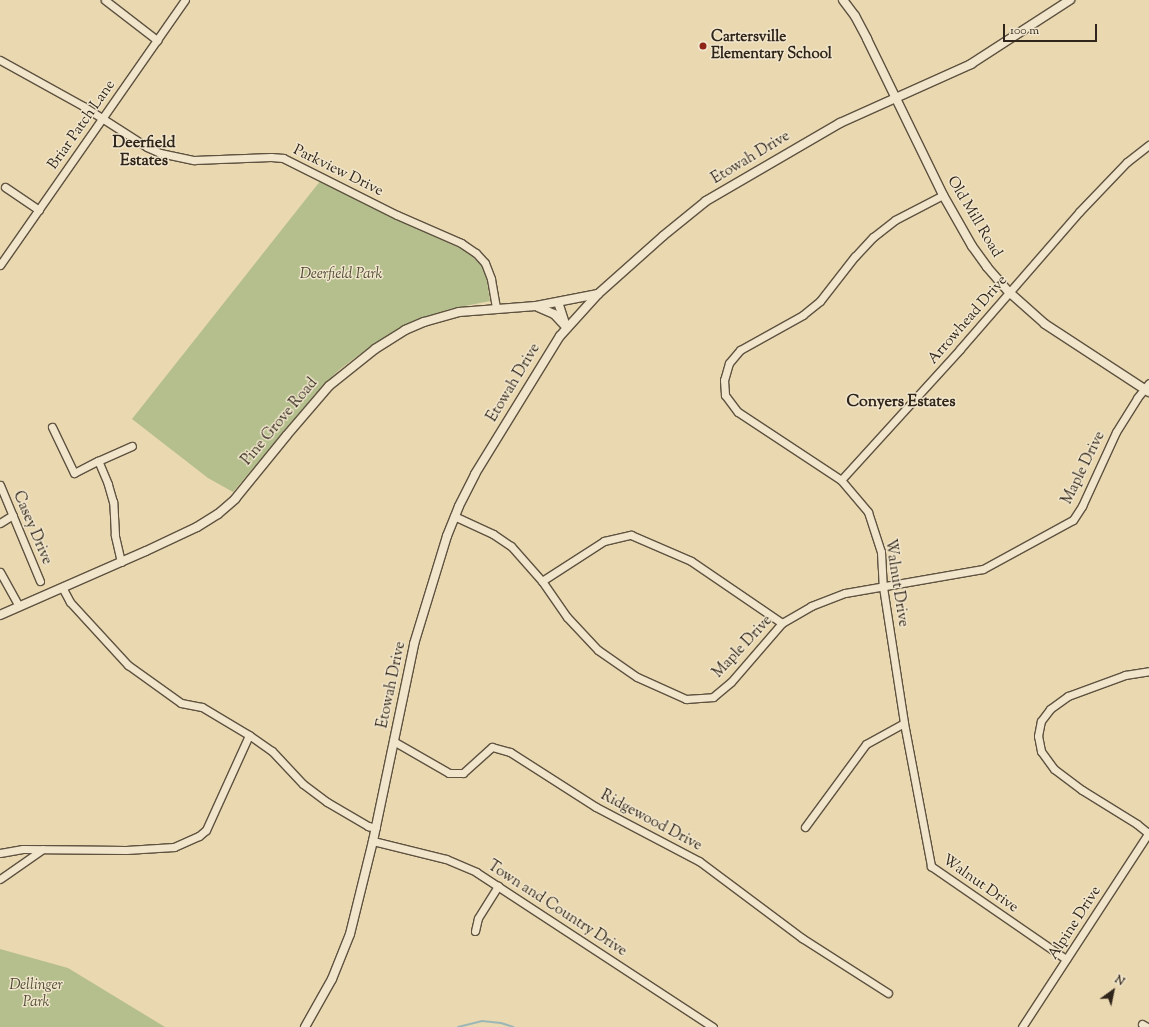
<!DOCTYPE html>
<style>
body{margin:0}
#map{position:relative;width:1149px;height:1027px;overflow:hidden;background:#ead8b0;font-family:"Sorts Mill Goudy",serif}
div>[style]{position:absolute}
.green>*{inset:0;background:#b4bf8d}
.stream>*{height:2px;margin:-1px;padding:0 1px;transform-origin:1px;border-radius:1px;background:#9db7b6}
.roads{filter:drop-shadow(1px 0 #5e5240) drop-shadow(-1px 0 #5e5240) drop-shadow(0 1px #5e5240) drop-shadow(0 -1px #5e5240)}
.minor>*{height:7px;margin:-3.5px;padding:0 3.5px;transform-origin:3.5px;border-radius:3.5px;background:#f1e6cc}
.tertiary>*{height:8px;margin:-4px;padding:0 4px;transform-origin:4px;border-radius:4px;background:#f1e6cc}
.dots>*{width:11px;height:11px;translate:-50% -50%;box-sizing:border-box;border:2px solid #f1e6cc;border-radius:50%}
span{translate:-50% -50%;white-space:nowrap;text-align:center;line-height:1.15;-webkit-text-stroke:3px #f1e6cc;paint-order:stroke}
.poi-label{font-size:15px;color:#2f251a;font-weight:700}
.left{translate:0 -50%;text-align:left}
.street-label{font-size:15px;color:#2f251a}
.park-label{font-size:15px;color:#504c37;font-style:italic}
.neighbourhood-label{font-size:16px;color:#2f251a;font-weight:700}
.north{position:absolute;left:1093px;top:971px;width:40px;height:40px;-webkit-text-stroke:3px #f1e6cc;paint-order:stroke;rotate:33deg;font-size:11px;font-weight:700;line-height:16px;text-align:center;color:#2f251a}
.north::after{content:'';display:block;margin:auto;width:14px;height:18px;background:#2f251a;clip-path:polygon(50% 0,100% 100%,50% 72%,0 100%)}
.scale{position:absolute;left:1003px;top:24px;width:94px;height:18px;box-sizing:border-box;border:2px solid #2f251a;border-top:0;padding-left:5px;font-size:12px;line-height:14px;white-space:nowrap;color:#2f251a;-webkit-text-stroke:3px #f1e6cc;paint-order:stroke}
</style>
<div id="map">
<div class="green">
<div style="clip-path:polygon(321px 180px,397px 219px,468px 252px,482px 266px,486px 275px,490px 301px,450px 309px,415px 320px,375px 343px,356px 357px,339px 370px,315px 394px,233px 492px,208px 478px,132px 419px)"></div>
<div style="clip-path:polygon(0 949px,68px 968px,165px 1027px,0 1027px)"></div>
</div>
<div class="stream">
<div style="left:458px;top:1027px;width:25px;rotate:-14deg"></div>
<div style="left:482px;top:1021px;width:19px;rotate:6deg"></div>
<div style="left:501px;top:1023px;width:13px;rotate:18deg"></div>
</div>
<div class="roads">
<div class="minor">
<div style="left:105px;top:0;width:66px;rotate:37.6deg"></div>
<div style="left:0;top:60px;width:95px;rotate:29deg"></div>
<div style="left:83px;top:106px;width:76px;rotate:32.6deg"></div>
<div style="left:147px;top:147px;width:14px;rotate:25deg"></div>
<div style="left:160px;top:153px;width:35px;rotate:12deg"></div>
<div style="left:194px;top:160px;width:77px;rotate:-2.2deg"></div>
<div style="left:271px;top:157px;width:12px;rotate:5deg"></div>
<div style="left:283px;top:158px;width:127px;rotate:26.6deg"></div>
<div style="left:397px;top:215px;width:70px;rotate:23.6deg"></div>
<div style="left:461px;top:243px;width:18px;rotate:34deg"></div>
<div style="left:476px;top:253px;width:13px;rotate:48deg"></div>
<div style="left:485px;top:263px;width:17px;rotate:69deg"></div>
<div style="left:491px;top:279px;width:29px;rotate:80deg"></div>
<div style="left:5px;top:187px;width:41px;rotate:34.1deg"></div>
<div style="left:943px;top:195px;width:54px;rotate:152.5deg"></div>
<div style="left:895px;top:220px;width:28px;rotate:142deg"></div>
<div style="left:873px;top:237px;width:26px;rotate:133deg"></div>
<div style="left:855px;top:256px;width:57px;rotate:127.9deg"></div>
<div style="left:820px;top:301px;width:22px;rotate:141deg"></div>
<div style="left:803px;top:315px;width:72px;rotate:150.9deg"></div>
<div style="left:740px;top:350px;width:17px;rotate:130deg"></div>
<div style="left:729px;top:363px;width:18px;rotate:106deg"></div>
<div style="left:724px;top:380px;width:15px;rotate:86deg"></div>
<div style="left:725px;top:395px;width:21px;rotate:53deg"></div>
<div style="left:738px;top:412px;width:123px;rotate:33.4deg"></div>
<div style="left:841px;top:480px;width:42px;rotate:49.8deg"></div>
<div style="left:868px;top:512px;width:42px;rotate:72deg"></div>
<div style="left:881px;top:552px;width:35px;rotate:87deg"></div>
<div style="left:883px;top:587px;width:138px;rotate:81.2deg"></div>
<div style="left:904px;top:723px;width:146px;rotate:79.3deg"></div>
<div style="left:931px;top:866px;width:164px;rotate:34.6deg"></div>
<div style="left:0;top:265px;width:323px;rotate:-55.1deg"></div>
<div style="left:52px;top:427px;width:51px;rotate:64.4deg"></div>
<div style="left:74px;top:473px;width:27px;rotate:-27deg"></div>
<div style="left:841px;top:480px;width:177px;rotate:-47.7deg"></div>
<div style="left:960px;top:349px;width:181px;rotate:-49deg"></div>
<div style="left:1079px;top:212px;width:69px;rotate:-46.2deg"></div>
<div style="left:1127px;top:162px;width:28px;rotate:-38deg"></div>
<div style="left:0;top:485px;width:104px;rotate:67.4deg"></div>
<div style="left:454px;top:516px;width:43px;rotate:24.8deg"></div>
<div style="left:493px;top:534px;width:22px;rotate:34deg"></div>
<div style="left:511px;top:546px;width:47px;rotate:48.5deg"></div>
<div style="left:542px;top:581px;width:44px;rotate:55.2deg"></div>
<div style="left:567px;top:617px;width:45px;rotate:46.8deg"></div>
<div style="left:598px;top:650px;width:47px;rotate:34.7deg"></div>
<div style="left:637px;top:677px;width:54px;rotate:24.2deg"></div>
<div style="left:686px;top:699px;width:27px;rotate:-4deg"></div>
<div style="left:713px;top:697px;width:23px;rotate:-40deg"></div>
<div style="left:731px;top:682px;width:78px;rotate:-49.2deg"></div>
<div style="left:782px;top:623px;width:34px;rotate:-30deg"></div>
<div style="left:811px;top:606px;width:36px;rotate:-21deg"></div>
<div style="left:845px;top:593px;width:140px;rotate:-9.9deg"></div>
<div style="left:983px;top:569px;width:102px;rotate:-28.6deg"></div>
<div style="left:1073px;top:520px;width:17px;rotate:-57deg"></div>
<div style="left:1082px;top:506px;width:81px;rotate:-65.3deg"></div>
<div style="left:1116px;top:432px;width:40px;rotate:-58deg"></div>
<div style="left:1137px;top:398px;width:19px;rotate:-51deg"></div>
<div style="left:0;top:523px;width:15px;rotate:-32deg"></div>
<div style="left:121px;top:562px;width:28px;rotate:-103deg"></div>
<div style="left:115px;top:535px;width:33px;rotate:-93deg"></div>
<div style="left:113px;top:502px;width:19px;rotate:-106deg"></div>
<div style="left:108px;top:484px;width:25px;rotate:-113deg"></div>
<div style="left:98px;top:461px;width:37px;rotate:-24deg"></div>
<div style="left:0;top:572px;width:39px;rotate:61deg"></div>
<div style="left:542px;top:581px;width:74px;rotate:-32.8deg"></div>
<div style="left:604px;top:541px;width:28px;rotate:-13deg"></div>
<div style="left:631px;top:535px;width:65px;rotate:23.4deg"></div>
<div style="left:691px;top:561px;width:110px;rotate:34.3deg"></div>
<div style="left:62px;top:587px;width:17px;rotate:62deg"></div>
<div style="left:70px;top:602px;width:86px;rotate:47.4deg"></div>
<div style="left:128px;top:665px;width:65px;rotate:35.6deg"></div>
<div style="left:181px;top:703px;width:21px;rotate:11deg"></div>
<div style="left:202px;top:707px;width:55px;rotate:30.8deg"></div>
<div style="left:249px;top:735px;width:28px;rotate:35deg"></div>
<div style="left:272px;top:751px;width:45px;rotate:46.8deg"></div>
<div style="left:303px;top:784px;width:30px;rotate:37deg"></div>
<div style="left:327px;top:802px;width:48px;rotate:30.3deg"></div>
<div style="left:368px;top:826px;width:8px;rotate:14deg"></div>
<div style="left:395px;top:742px;width:62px;rotate:29.9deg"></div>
<div style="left:449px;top:773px;width:14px"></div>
<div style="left:463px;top:773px;width:39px;rotate:-42deg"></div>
<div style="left:492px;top:747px;width:19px;rotate:16deg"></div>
<div style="left:510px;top:752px;width:102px;rotate:32.6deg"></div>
<div style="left:596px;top:807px;width:116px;rotate:27.7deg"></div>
<div style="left:699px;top:861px;width:129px;rotate:36.8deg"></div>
<div style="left:802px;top:938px;width:102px;rotate:32.6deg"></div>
<div style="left:805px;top:827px;width:103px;rotate:-53.7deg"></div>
<div style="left:866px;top:744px;width:43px;rotate:-28.9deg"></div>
<div style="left:1148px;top:833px;width:14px;rotate:-141deg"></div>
<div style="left:1137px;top:824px;width:65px;rotate:-148.3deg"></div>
<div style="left:1082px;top:790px;width:35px;rotate:-143deg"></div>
<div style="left:1054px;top:769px;width:22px;rotate:-126deg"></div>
<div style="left:1041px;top:751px;width:15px;rotate:-101deg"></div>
<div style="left:1038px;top:736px;width:15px;rotate:-79deg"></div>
<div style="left:1041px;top:721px;width:15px;rotate:-53deg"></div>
<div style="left:1050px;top:709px;width:22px;rotate:-36deg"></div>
<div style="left:1068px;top:696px;width:61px;rotate:-20.2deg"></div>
<div style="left:1125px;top:675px;width:24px;rotate:-9deg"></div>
<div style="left:373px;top:841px;width:75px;rotate:13.9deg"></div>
<div style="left:446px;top:859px;width:33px;rotate:23deg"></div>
<div style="left:476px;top:872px;width:283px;rotate:33.2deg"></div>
<div style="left:0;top:853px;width:23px;rotate:-10deg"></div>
<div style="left:23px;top:849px;width:103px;rotate:0.6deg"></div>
<div style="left:126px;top:850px;width:48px;rotate:-3.6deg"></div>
<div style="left:174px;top:847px;width:27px;rotate:-24deg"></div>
<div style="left:199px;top:836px;width:9px;rotate:-41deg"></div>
<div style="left:206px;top:830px;width:104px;rotate:-65.6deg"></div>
<div style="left:0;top:879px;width:52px;rotate:-34.9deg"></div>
<div style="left:475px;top:931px;width:13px;rotate:-77deg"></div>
<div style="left:478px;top:918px;width:38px;rotate:-58deg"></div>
<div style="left:1142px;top:1024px;width:6px;rotate:31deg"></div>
<div style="left:1022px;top:1027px;width:233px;rotate:-56.9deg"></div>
</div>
<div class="tertiary">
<div style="left:843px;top:0;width:20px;rotate:53deg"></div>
<div style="left:855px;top:16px;width:26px;rotate:62deg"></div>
<div style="left:867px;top:39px;width:174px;rotate:64deg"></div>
<div style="left:943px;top:195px;width:59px;rotate:60.4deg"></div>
<div style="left:972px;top:246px;width:26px;rotate:54deg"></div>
<div style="left:987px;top:267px;width:33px;rotate:49deg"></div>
<div style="left:1009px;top:292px;width:48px;rotate:41.6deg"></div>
<div style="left:1045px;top:324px;width:124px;rotate:33.2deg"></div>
<div style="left:558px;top:302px;width:26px;rotate:72deg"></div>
<div style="left:538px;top:307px;width:17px;rotate:24deg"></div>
<div style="left:554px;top:314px;width:19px;rotate:47deg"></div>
<div style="left:0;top:615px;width:159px;rotate:-23.7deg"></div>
<div style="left:146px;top:551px;width:56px;rotate:-25.2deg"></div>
<div style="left:197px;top:527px;width:25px;rotate:-32deg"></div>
<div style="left:218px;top:514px;width:23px;rotate:-41deg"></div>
<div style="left:235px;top:499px;width:82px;rotate:-50.9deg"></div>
<div style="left:287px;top:435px;width:65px;rotate:-49.4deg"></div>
<div style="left:329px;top:386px;width:59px;rotate:-38.8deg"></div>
<div style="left:375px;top:349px;width:36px;rotate:-32deg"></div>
<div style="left:405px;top:330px;width:21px;rotate:-23deg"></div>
<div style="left:424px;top:322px;width:36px;rotate:-16deg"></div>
<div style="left:459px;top:312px;width:77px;rotate:-4.5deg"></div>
<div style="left:536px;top:306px;width:63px;rotate:-11deg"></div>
<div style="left:305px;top:1027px;width:55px;rotate:-60.6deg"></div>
<div style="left:332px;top:979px;width:48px;rotate:-68.2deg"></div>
<div style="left:350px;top:934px;width:96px;rotate:-76.1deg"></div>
<div style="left:373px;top:841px;width:201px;rotate:-78.2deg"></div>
<div style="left:414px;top:644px;width:113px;rotate:-73deg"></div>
<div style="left:447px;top:536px;width:32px;rotate:-68deg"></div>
<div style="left:459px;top:506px;width:36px;rotate:-63deg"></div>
<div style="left:475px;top:474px;width:162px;rotate:-58.4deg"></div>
<div style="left:560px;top:336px;width:57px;rotate:-47.9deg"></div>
<div style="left:598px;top:294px;width:87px;rotate:-41.7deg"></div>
<div style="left:663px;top:236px;width:55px;rotate:-39.1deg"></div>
<div style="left:706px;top:201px;width:155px;rotate:-30.2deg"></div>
<div style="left:840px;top:123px;width:144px;rotate:-24.2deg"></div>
<div style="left:971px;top:64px;width:118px;rotate:-32.9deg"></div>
</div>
</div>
<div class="dots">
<div style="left:703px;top:46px;background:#8f2418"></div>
</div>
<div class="poi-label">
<span class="left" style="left:711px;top:46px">Cartersville<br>Elementary School</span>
</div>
<div class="street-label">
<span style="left:82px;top:125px;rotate:-55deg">Briar Patch Lane</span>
<span style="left:751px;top:158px;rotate:-31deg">Etowah Drive</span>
<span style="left:338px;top:171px;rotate:26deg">Parkview Drive</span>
<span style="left:974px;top:217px;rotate:59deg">Old Mill Road</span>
<span style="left:968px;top:320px;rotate:-49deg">Arrowhead Drive</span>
<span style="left:514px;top:383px;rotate:-59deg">Etowah Drive</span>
<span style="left:280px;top:422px;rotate:-50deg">Pine Grove Road</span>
<span style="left:1084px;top:468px;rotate:-64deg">Maple Drive</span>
<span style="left:32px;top:528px;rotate:67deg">Casey Drive</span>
<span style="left:896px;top:583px;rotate:81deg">Walnut Drive</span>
<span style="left:743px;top:647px;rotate:-47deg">Maple Drive</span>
<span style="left:392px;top:685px;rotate:-78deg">Etowah Drive</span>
<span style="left:651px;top:821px;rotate:28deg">Ridgewood Drive</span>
<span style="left:980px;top:884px;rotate:35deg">Walnut Drive</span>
<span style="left:557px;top:909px;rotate:33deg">Town and Country Drive</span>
<span style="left:1075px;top:923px;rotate:-57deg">Alpine Drive</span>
</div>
<div class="park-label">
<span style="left:341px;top:275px">Deerfield Park</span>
<span style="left:36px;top:994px">Dellinger<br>Park</span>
</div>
<div class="neighbourhood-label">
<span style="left:144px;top:153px">Deerfield<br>Estates</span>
<span style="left:901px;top:403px">Conyers Estates</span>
</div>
<div class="north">N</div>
<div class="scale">100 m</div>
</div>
